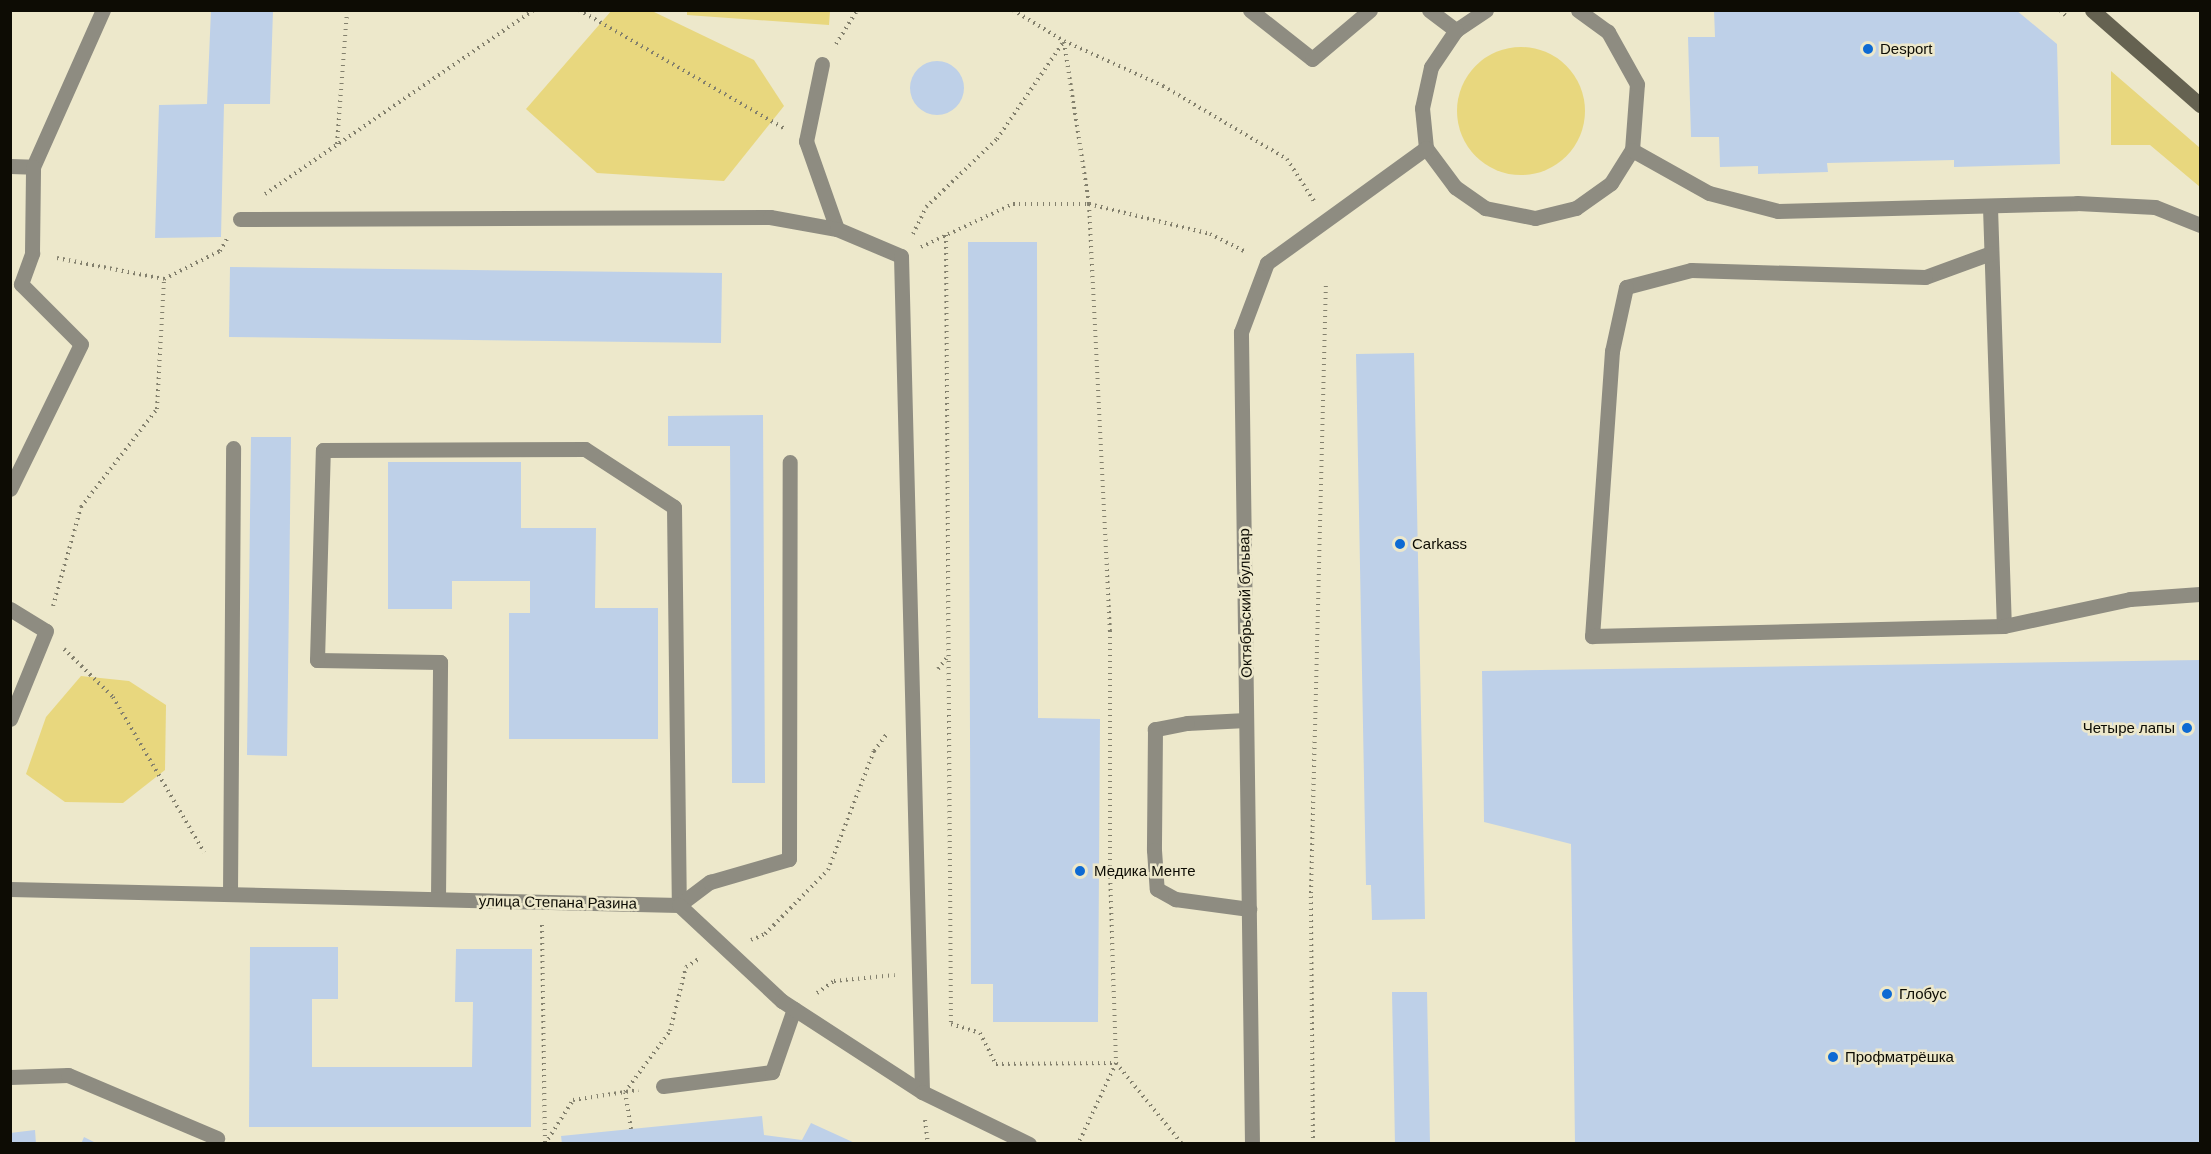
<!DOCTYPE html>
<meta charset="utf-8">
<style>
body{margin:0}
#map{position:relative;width:2211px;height:1154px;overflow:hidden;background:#ede8cb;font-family:Helvetica,sans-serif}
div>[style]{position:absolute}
.green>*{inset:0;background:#e8d77e}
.round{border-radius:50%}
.building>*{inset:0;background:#bed0e8}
.path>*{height:4px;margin-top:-2px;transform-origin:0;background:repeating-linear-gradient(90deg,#83806d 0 1.5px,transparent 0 6px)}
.lane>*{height:15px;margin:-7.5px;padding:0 7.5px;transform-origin:7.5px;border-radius:7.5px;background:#8e8c81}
.street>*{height:15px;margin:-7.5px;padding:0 7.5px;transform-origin:7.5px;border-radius:7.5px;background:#8e8c81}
.secondary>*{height:15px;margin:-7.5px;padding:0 7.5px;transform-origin:7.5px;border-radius:7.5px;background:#656251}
.dots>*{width:16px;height:16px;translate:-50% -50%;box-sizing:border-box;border:3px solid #ede8cb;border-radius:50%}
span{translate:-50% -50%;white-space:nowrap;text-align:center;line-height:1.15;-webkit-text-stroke:5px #ede8cb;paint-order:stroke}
.poi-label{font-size:15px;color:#0d0c04}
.left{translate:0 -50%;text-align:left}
.right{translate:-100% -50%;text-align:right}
.street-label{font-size:15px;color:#0d0c04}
.frame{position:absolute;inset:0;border:12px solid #0d0c04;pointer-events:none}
</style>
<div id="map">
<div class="green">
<div style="clip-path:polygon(612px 10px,652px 11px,754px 60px,784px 106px,724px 181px,597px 173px,526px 109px)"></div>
<div style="clip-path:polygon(687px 11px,687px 10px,830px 11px,829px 25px,687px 15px)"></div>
<div class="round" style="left:1457px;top:47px;width:128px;height:128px"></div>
<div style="clip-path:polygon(2111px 71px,2200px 148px,2200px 187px,2150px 145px,2111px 145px)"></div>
<div style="clip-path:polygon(81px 676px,129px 681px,166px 705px,165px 770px,123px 803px,65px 802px,26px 774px,46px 717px)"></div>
</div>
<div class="building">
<div style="clip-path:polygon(211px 10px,273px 10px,270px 104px,224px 104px,221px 237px,155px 238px,159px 105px,207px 104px)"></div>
<div style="clip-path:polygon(1714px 10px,2016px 10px,2057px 44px,2060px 164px,1954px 167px,1954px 160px,1827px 163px,1828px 172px,1758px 174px,1758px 166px,1720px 167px,1719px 137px,1691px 137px,1688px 37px,1715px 37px)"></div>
<div class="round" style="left:910px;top:61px;width:54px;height:54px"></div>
<div style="clip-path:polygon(968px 242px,1037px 242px,1038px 718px,1100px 719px,1098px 1022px,993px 1022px,993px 984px,971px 984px)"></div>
<div style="clip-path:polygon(230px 267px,722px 273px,721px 343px,229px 337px)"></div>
<div style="clip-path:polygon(1414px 353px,1425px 919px,1372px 920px,1371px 885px,1366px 885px,1356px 354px)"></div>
<div style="clip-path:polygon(763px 415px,765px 783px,732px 783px,730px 446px,668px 446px,668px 416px)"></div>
<div style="clip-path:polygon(251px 437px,291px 437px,287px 756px,247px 755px)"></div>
<div style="clip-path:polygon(388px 462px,521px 462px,521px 528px,596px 528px,595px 608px,658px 608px,658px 739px,509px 739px,509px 613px,530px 613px,530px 581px,452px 581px,452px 609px,388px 609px)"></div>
<div style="clip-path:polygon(2200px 660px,2200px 1144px,1575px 1144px,1571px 844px,1484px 822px,1482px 671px)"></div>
<div style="clip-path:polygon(250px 947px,338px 947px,338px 999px,312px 999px,312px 1067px,472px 1067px,473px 1002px,455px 1002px,456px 949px,532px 949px,531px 1127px,249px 1127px)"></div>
<div style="clip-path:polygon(1392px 992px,1427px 992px,1430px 1144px,1395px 1144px)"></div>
<div style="clip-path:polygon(762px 1116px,764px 1135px,802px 1140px,811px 1123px,857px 1144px,562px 1144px,561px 1136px)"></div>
<div style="clip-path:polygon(35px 1130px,36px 1144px,10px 1144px,10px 1133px)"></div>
<div style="clip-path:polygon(84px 1137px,98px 1144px,81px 1144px)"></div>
</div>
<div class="path">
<div style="left:579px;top:10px;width:236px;rotate:30deg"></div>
<div style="left:1013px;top:10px;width:60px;rotate:31.3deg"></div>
<div style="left:1064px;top:41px;width:109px;rotate:24.4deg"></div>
<div style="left:1163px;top:86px;width:144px;rotate:30.5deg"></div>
<div style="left:1287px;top:159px;width:50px;rotate:57.3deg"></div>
<div style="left:2060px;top:10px;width:11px;rotate:45deg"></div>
<div style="left:1064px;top:42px;width:164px;rotate:81.2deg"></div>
<div style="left:1089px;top:204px;width:125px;rotate:13.9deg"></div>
<div style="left:1210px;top:234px;width:40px;rotate:26.6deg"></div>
<div style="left:836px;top:44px;width:40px;rotate:-58deg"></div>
<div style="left:337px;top:144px;width:134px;rotate:-85.7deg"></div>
<div style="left:265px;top:194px;width:326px;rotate:-34.4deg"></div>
<div style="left:913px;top:234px;width:30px;rotate:-64deg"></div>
<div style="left:926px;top:207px;width:98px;rotate:-43.8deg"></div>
<div style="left:997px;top:139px;width:119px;rotate:-55.6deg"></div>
<div style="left:946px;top:235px;width:789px;rotate:89.64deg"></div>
<div style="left:951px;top:1024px;width:30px;rotate:17deg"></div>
<div style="left:980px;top:1033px;width:35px;rotate:63deg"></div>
<div style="left:996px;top:1064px;width:120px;rotate:-0.5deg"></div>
<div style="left:1116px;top:1063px;width:104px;rotate:50.8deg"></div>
<div style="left:921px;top:247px;width:102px;rotate:-25.1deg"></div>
<div style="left:1013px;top:204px;width:76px"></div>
<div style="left:1089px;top:204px;width:428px;rotate:87.2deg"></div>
<div style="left:1110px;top:631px;width:240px;rotate:90deg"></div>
<div style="left:1110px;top:871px;width:192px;rotate:88.2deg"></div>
<div style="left:1116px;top:1063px;width:89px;rotate:115.1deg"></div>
<div style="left:57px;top:258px;width:109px;rotate:11.1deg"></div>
<div style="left:164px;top:279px;width:63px;rotate:-26.6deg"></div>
<div style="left:220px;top:251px;width:16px;rotate:-60deg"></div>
<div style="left:53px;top:606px;width:103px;rotate:-74.2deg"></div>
<div style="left:81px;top:507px;width:124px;rotate:-52.2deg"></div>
<div style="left:157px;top:409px;width:130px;rotate:-86.9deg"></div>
<div style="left:64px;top:649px;width:69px;rotate:44.4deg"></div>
<div style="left:113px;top:697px;width:180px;rotate:59.6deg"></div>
<div style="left:938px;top:669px;width:16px;rotate:-52deg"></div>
<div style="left:1099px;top:871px;width:11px"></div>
<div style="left:542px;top:925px;width:219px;rotate:89.2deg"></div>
<div style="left:751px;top:940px;width:15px;rotate:-23deg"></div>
<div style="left:765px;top:934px;width:90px;rotate:-45.5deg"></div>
<div style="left:828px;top:870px;width:128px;rotate:-68.9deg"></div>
<div style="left:874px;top:751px;width:21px;rotate:-53deg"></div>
<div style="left:817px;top:993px;width:21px;rotate:-35deg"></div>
<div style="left:834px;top:981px;width:61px;rotate:-5.6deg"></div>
<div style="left:925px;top:1120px;width:24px;rotate:83deg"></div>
<div style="left:631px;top:1129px;width:37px;rotate:-99deg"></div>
<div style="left:625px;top:1092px;width:76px;rotate:-53.6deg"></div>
<div style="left:670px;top:1031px;width:66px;rotate:-76deg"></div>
<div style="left:686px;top:967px;width:15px;rotate:-32deg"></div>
<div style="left:545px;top:1144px;width:52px;rotate:-57.5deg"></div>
<div style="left:573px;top:1100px;width:66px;rotate:-8.7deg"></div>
<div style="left:1313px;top:1144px;width:251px;rotate:-90.5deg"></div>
<div style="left:1311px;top:893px;width:612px;rotate:-88.6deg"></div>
</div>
<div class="lane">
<div style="left:1250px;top:10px;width:79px;rotate:38.3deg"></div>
<div style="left:1312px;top:59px;width:76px;rotate:-40.2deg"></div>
<div style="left:1429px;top:10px;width:34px;rotate:37deg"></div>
<div style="left:822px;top:64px;width:79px;rotate:101.7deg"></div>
<div style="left:806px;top:141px;width:93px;rotate:70.6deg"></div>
<div style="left:10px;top:166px;width:23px;rotate:2deg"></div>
<div style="left:33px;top:167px;width:172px;rotate:-66deg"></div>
<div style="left:1990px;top:207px;width:419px;rotate:88.1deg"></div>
<div style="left:240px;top:219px;width:530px;rotate:-0.22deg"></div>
<div style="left:770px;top:217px;width:68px;rotate:10.2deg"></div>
<div style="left:837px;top:229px;width:69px;rotate:22.9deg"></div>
<div style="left:901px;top:256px;width:836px;rotate:88.56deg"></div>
<div style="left:1991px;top:253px;width:70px;rotate:160deg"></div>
<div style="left:1925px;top:277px;width:234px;rotate:-178.3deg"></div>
<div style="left:1691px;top:270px;width:67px;rotate:165.3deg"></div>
<div style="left:1626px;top:287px;width:66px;rotate:102.3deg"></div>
<div style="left:1612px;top:351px;width:286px;rotate:94deg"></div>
<div style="left:1592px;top:636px;width:412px;rotate:-1.4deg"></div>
<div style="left:2004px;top:626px;width:129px;rotate:-12.1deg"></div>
<div style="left:2130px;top:599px;width:70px;rotate:-4.1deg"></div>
<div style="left:10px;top:489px;width:161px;rotate:-63.9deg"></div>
<div style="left:81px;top:344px;width:85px;rotate:-135deg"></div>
<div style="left:21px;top:284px;width:33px;rotate:-70deg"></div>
<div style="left:32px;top:253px;width:86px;rotate:-89.3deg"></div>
<div style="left:10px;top:609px;width:42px;rotate:31.4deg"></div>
<div style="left:46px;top:631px;width:95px;rotate:112.2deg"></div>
<div style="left:1246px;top:720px;width:59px;rotate:177.1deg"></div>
<div style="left:1187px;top:723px;width:33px;rotate:169deg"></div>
<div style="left:1155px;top:729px;width:121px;rotate:90.5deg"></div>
<div style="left:1154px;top:850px;width:39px;rotate:86deg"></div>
<div style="left:1157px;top:889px;width:21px;rotate:29deg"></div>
<div style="left:1175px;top:899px;width:75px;rotate:7.7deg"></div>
<div style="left:230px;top:894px;width:446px;rotate:-89.6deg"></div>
<div style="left:438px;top:899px;width:237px;rotate:-89.5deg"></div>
<div style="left:440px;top:662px;width:123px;rotate:-179.1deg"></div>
<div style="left:317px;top:660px;width:210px;rotate:-88.4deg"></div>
<div style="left:323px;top:450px;width:262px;rotate:-0.2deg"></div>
<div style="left:585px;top:449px;width:106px;rotate:33.1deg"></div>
<div style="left:674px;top:507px;width:398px;rotate:89.3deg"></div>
<div style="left:679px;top:905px;width:39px;rotate:-37deg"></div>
<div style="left:710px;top:882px;width:82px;rotate:-16.2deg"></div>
<div style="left:789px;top:859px;width:397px;rotate:-89.9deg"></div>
<div style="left:10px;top:1077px;width:58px;rotate:-2deg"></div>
<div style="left:68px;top:1075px;width:162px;rotate:22.9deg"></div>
<div style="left:663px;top:1086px;width:110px;rotate:-7.3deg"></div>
<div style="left:772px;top:1072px;width:67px;rotate:-70.8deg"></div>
</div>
<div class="street">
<div style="left:1486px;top:10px;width:36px;rotate:146deg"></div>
<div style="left:1456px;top:30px;width:45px;rotate:124deg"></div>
<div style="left:1431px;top:67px;width:42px;rotate:102.4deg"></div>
<div style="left:1422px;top:108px;width:40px;rotate:84.3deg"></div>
<div style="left:1426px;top:148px;width:49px;rotate:53.4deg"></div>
<div style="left:1455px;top:187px;width:37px;rotate:35deg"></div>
<div style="left:1485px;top:208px;width:51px;rotate:11.3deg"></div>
<div style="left:1535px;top:218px;width:42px;rotate:-13.7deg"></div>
<div style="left:1576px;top:208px;width:43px;rotate:-35.5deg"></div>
<div style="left:1611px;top:183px;width:39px;rotate:-58deg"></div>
<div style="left:1632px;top:150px;width:66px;rotate:-85.7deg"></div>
<div style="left:1637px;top:84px;width:60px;rotate:-119.1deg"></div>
<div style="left:1608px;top:32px;width:37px;rotate:-144deg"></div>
<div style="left:1632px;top:150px;width:88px;rotate:29.2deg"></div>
<div style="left:1709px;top:193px;width:71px;rotate:14.6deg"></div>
<div style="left:1778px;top:211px;width:299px;rotate:-1.5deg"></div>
<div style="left:2077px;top:203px;width:78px;rotate:2.9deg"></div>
<div style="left:2155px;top:207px;width:48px;rotate:21.8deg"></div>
<div style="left:10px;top:889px;width:669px;rotate:1.37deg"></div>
<div style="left:679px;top:905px;width:141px;rotate:43deg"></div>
<div style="left:782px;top:1001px;width:167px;rotate:33deg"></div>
<div style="left:922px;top:1092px;width:119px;rotate:25.9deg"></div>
<div style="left:1252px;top:1144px;width:812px;rotate:-90.78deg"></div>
<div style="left:1241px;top:332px;width:74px;rotate:-69.4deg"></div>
<div style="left:1267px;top:263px;width:196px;rotate:-35.9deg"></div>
</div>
<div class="secondary">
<div style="left:2092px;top:10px;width:144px;rotate:41.3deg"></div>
</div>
<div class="dots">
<div style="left:1868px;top:49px;background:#0e6ad3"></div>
<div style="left:1400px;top:544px;background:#0e6ad3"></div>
<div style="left:2187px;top:728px;background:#0e6ad3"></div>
<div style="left:1080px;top:871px;background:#0e6ad3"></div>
<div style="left:1887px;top:994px;background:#0e6ad3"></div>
<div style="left:1833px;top:1057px;background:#0e6ad3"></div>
</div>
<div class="poi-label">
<span class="left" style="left:1880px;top:49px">Desport</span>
<span class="left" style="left:1412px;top:544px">Carkass</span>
<span class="right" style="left:2175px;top:728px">Четыре лапы</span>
<span class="left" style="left:1094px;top:871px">Медика Менте</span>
<span class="left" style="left:1899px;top:994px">Глобус</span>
<span class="left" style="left:1845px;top:1057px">Профматрёшка</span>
</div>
<div class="street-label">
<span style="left:1245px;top:603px;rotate:-91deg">Октябрьский бульвар</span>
<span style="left:558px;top:902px;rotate:1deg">улица Степана Разина</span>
</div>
<div class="frame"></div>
</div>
